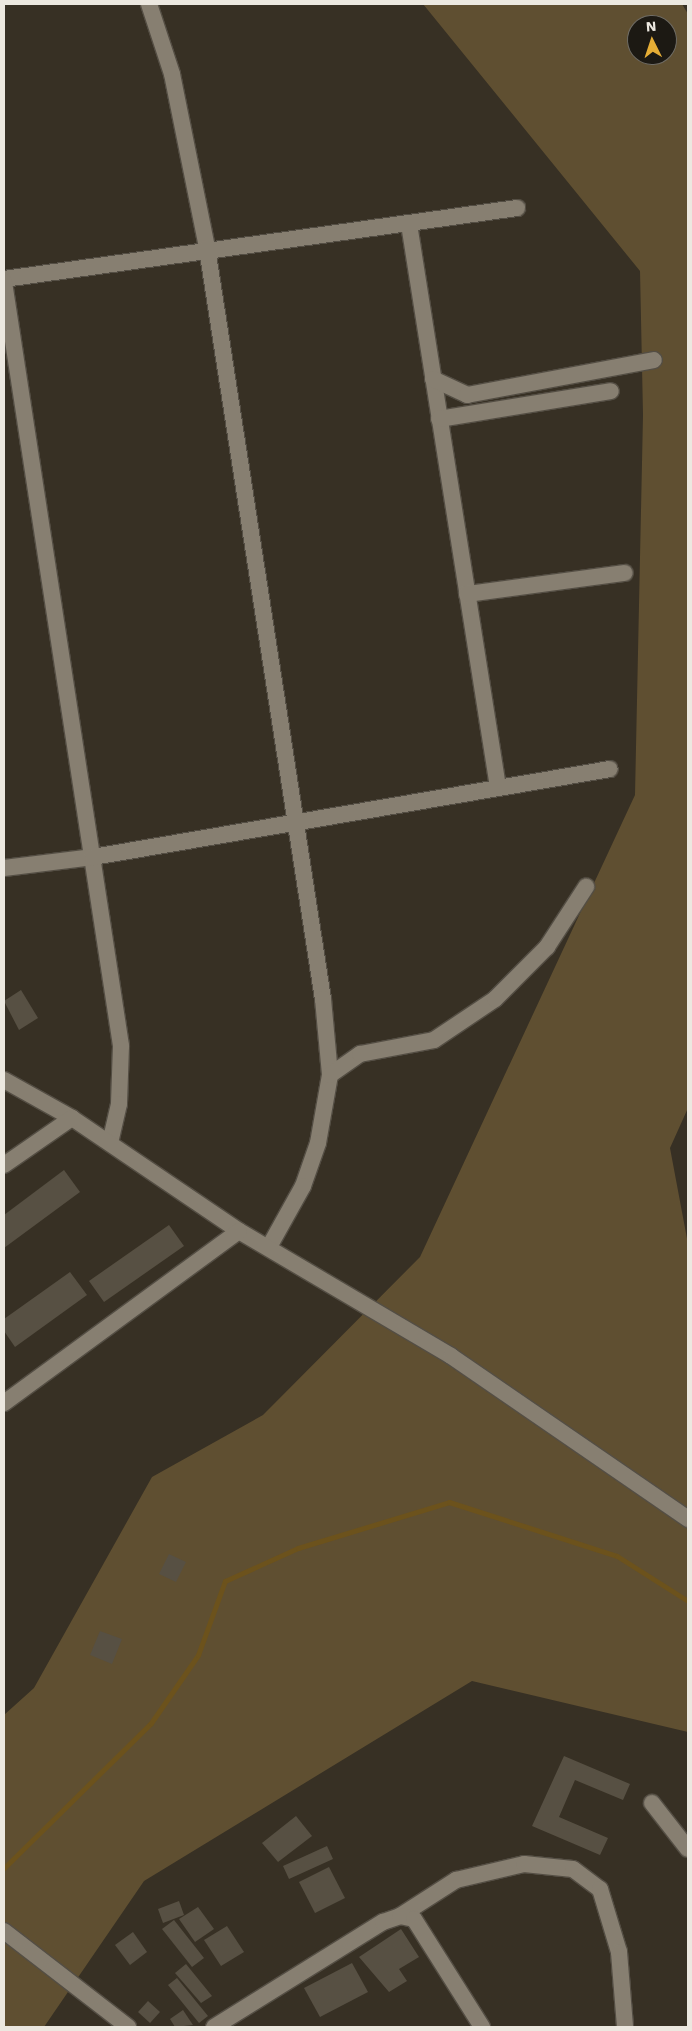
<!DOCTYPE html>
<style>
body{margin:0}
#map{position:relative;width:692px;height:2031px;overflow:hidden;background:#373024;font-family:"Work Sans",sans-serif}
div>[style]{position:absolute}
.green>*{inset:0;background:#5f4f31}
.stream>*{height:5px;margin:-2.5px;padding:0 2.5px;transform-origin:2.5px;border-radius:2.5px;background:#6c521c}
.building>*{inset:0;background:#575043}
.roads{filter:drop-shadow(1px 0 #544e44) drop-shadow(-1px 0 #544e44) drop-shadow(0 1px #544e44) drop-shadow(0 -1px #544e44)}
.street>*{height:16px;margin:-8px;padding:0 8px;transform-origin:8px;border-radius:8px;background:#877f71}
span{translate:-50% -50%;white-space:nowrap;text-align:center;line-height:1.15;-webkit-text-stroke:4px #1c1913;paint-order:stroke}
.frame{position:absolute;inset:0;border:5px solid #ece8e0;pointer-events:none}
.north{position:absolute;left:627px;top:15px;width:50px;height:50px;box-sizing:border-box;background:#1c1913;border:1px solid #6f6c65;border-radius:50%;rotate:356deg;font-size:14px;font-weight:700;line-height:20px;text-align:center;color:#ece8e0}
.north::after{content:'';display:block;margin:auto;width:18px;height:22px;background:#e5ad35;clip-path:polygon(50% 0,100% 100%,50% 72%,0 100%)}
</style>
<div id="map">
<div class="green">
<div style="clip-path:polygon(evenodd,423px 4px,682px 4px,688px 14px,688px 1108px,670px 1148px,688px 1244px,688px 1732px,472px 1681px,144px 1881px,44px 2027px,4px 2027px,4px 1715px,34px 1688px,152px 1477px,263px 1415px,420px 1257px,635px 795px,643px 415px,640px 271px,423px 4px,637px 25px,667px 25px,667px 55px,637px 55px,637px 25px)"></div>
</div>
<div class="stream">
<div style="left:4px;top:1868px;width:206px;rotate:-44.6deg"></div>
<div style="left:151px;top:1723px;width:83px;rotate:-55.3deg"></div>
<div style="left:198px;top:1655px;width:79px;rotate:-70deg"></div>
<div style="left:225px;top:1581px;width:80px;rotate:-24.3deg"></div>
<div style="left:298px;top:1548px;width:158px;rotate:-16.9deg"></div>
<div style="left:449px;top:1502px;width:176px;rotate:17.8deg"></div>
<div style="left:617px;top:1556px;width:84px;rotate:32.4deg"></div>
</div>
<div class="building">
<div style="clip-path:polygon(21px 990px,38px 1018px,19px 1030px,4px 1001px)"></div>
<div style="clip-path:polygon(64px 1170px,80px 1192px,4px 1248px,4px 1215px)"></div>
<div style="clip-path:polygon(169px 1225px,184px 1246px,104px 1302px,89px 1281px)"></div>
<div style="clip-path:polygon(70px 1272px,87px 1295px,15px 1347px,4px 1331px,4px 1319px)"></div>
<div style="clip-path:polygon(169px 1554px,186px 1562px,176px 1582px,159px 1574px)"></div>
<div style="clip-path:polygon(100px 1631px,122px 1639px,112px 1664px,90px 1655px)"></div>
<div style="clip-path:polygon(564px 1756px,630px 1784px,623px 1800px,575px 1780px,559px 1817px,608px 1838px,600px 1855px,532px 1826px)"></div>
<div style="clip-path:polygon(296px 1816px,312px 1836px,278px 1862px,262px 1843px)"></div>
<div style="clip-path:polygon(327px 1846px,333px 1859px,289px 1879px,283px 1866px)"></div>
<div style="clip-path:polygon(329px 1867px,345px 1898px,315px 1913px,299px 1882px)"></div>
<div style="clip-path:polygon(179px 1901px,184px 1915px,163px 1923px,158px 1909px)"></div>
<div style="clip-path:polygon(198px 1907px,214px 1929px,195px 1942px,179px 1919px)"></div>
<div style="clip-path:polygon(174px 1920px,204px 1958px,192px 1967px,162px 1929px)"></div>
<div style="clip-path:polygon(227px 1926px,244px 1952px,221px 1966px,204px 1940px)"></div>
<div style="clip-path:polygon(401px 1929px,419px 1957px,399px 1969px,407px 1981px,389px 1992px,359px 1957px)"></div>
<div style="clip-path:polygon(133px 1932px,147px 1952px,130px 1965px,115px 1945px)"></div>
<div style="clip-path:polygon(352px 1963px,368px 1992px,320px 2017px,304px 1988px)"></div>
<div style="clip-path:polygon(186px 1964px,212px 1996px,201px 2003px,175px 1973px)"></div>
<div style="clip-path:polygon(177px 1978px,208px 2016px,199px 2023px,168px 1985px)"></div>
<div style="clip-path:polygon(148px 2001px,160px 2012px,150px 2023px,138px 2012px)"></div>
<div style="clip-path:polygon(183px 2010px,193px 2025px,175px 2027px,170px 2019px)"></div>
</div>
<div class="roads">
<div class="street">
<div style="left:149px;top:4px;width:74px;rotate:71.8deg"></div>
<div style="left:172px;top:74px;width:177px;rotate:78.6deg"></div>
<div style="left:207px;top:248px;width:760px;rotate:81.22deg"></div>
<div style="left:323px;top:999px;width:76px;rotate:84.7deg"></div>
<div style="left:330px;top:1075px;width:69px;rotate:100deg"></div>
<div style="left:318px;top:1143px;width:46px;rotate:109.2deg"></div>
<div style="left:303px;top:1186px;width:70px;rotate:119.1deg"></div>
<div style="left:409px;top:224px;width:570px;rotate:81.02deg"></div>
<div style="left:4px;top:279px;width:518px;rotate:-7.88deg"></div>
<div style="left:4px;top:282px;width:773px;rotate:81.29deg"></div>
<div style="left:121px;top:1046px;width:58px;rotate:92deg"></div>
<div style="left:119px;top:1104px;width:40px;rotate:103deg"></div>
<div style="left:433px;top:379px;width:38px;rotate:25deg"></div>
<div style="left:467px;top:395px;width:190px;rotate:-10.6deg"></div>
<div style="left:439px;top:419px;width:174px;rotate:-9.2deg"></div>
<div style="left:467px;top:594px;width:159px;rotate:-7.6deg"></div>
<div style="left:4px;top:868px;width:90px;rotate:-7deg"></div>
<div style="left:93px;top:857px;width:524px;rotate:-9.66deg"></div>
<div style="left:330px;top:1075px;width:37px;rotate:-35deg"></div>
<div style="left:360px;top:1054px;width:75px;rotate:-10.7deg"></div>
<div style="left:434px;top:1040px;width:73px;rotate:-33.9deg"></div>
<div style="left:495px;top:999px;width:74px;rotate:-45deg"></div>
<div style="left:547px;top:947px;width:72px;rotate:-57deg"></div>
<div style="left:4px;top:1080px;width:78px;rotate:29.2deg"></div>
<div style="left:72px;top:1118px;width:202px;rotate:34.1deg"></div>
<div style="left:239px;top:1231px;width:246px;rotate:30.5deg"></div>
<div style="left:451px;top:1356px;width:288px;rotate:34.5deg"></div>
<div style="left:4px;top:1165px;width:83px;rotate:-34.7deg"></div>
<div style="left:4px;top:1403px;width:291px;rotate:-36.2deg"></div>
<div style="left:652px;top:1803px;width:58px;rotate:52deg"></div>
<div style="left:400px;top:1916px;width:67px;rotate:-32.7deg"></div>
<div style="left:456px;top:1880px;width:70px;rotate:-13.2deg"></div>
<div style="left:524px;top:1864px;width:49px;rotate:5.8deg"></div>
<div style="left:573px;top:1869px;width:34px;rotate:37deg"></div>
<div style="left:600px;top:1889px;width:66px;rotate:73.2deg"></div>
<div style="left:619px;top:1952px;width:75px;rotate:85.4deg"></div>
<div style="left:4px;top:1931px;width:157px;rotate:37.7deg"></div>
<div style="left:214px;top:2027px;width:199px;rotate:-31.9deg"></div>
<div style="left:383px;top:1922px;width:18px;rotate:-19deg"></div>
<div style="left:400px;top:1916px;width:14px;rotate:12deg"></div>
<div style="left:414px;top:1919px;width:128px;rotate:57.8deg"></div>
</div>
</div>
<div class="frame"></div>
<div class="north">N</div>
</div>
